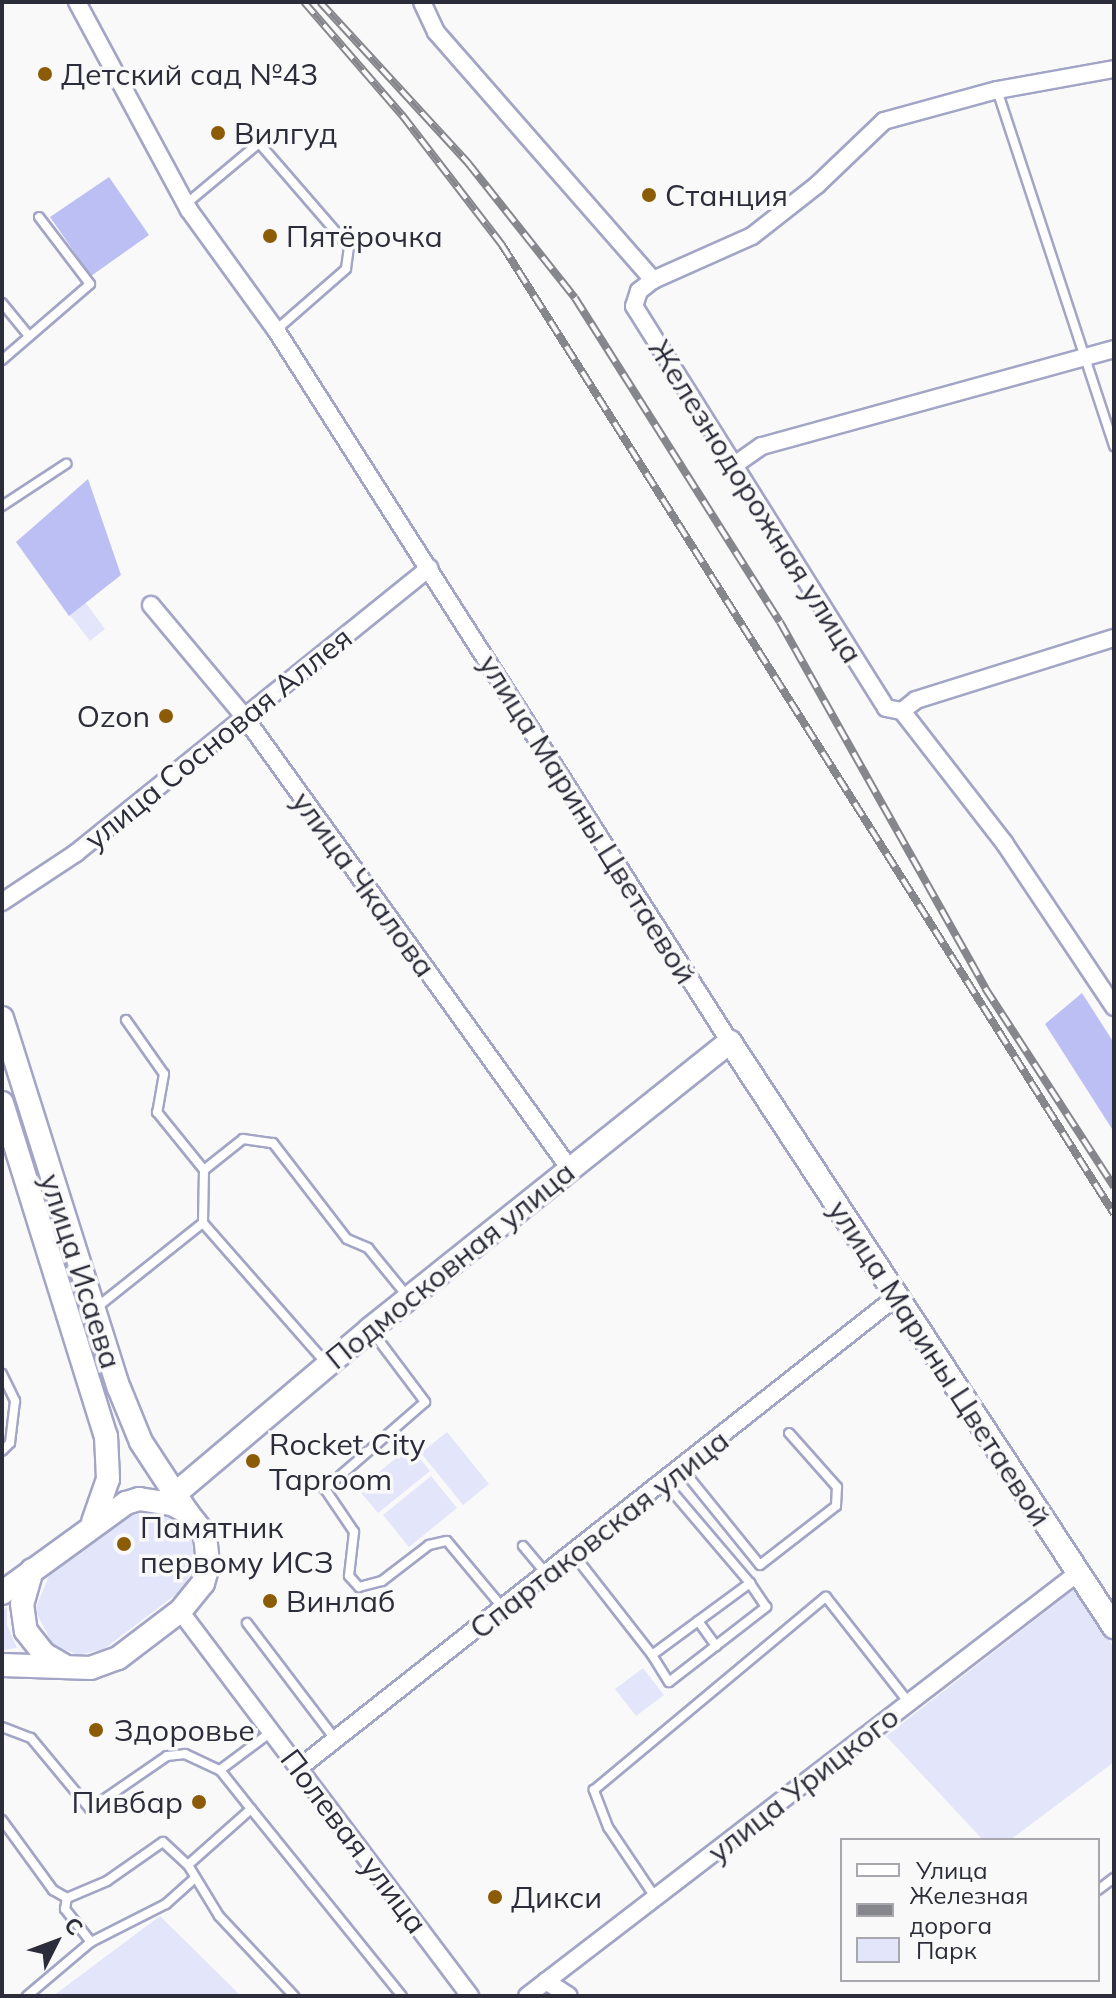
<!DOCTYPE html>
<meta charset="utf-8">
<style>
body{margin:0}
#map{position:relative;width:1116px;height:1998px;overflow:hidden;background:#f9f9f9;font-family:Mulish,sans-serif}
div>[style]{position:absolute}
.green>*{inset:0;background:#e3e5fa}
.forest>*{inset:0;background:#bcbff4}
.roads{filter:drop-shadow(2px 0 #a3a5c6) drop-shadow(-2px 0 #a3a5c6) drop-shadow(0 2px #a3a5c6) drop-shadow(0 -2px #a3a5c6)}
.lane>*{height:8px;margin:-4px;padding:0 4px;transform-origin:4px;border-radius:4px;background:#fff}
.street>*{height:16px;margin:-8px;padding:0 8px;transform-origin:8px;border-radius:8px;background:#fff}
.secondary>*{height:22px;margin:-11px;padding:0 11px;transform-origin:11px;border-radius:11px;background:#fff}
.rail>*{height:8px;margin-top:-4px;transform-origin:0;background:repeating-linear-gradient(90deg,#f9f9f9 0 15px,#86868d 0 30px);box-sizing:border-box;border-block:2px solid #86868d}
.dots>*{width:22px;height:22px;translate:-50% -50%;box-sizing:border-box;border:4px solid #f9f9f9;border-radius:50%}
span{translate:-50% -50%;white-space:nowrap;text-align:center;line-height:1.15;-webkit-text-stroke:7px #f9f9f9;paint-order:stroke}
.poi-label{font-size:30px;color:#2c2d3a}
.left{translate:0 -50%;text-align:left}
.right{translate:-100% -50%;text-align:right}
.street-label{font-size:30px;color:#2c2d3a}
.frame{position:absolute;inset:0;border:4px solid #2c2d3a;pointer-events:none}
.legend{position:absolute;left:840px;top:1838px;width:260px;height:144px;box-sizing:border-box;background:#f9f9f9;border:2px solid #a7a7ad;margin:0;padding:10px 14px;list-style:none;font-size:24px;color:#2c2d3a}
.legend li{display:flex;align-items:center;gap:16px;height:40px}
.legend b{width:40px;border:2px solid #a7a7ad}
.north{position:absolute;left:16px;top:1902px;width:80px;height:80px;-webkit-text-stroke:6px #f9f9f9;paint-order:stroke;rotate:48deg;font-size:22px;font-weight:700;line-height:32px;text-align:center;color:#2c2d3a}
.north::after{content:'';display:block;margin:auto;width:28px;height:36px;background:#2c2d3a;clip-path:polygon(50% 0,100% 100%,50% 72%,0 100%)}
</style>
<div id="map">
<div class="green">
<div style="clip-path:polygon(82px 598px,105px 629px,90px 641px,66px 610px)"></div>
<div style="clip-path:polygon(447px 1432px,489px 1484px,463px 1505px,421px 1453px)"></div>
<div style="clip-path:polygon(410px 1447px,430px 1471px,378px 1513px,358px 1489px)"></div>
<div style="clip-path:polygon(431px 1476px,457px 1508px,409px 1547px,383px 1515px)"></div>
<div style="clip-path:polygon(153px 1511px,175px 1521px,192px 1540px,194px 1566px,183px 1589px,104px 1649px,78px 1655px,53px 1645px,35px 1610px,50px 1573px,125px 1517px)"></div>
<div style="clip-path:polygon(1076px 1588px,1114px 1648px,1114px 1762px,1010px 1840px,983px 1840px,886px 1736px)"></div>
<div style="clip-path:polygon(7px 1607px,7px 1625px,17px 1648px,2px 1650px,2px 1611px)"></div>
<div style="clip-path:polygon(643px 1668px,664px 1695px,636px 1716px,615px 1689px)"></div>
<div style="clip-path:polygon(160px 1916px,241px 1996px,53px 1996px)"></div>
</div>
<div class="forest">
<div style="clip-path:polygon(109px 177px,149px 235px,91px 276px,50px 217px)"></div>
<div style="clip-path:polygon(88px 479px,121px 575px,69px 616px,16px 542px)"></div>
<div style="clip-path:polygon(1082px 993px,1114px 1043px,1114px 1132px,1045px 1024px)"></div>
</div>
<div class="roads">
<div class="lane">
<div style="left:997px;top:90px;width:375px;rotate:71.8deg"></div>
<div style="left:186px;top:204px;width:95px;rotate:-39.9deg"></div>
<div style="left:259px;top:143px;width:138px;rotate:49.1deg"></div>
<div style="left:349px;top:247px;width:22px;rotate:98deg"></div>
<div style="left:346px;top:269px;width:93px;rotate:138.9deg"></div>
<div style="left:2px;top:303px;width:43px;rotate:50.7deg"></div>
<div style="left:2px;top:360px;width:116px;rotate:-40.8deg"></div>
<div style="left:90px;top:284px;width:84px;rotate:-127.3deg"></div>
<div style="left:2px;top:506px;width:77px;rotate:-33.3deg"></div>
<div style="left:126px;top:1020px;width:66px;rotate:54.9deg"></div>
<div style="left:164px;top:1074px;width:39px;rotate:100deg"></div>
<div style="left:157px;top:1112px;width:75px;rotate:51deg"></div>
<div style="left:204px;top:1170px;width:53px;rotate:91.1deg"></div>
<div style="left:204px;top:1170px;width:50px;rotate:-38.5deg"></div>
<div style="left:243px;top:1139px;width:30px;rotate:8deg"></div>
<div style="left:273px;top:1143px;width:121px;rotate:52.4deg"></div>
<div style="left:347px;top:1239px;width:23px;rotate:23deg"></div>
<div style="left:368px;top:1248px;width:63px;rotate:50.8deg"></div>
<div style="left:96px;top:1308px;width:137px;rotate:-38.5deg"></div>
<div style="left:203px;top:1223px;width:186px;rotate:48.7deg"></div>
<div style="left:371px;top:1330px;width:90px;rotate:53.1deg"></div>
<div style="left:425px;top:1402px;width:133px;rotate:139deg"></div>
<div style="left:325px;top:1489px;width:52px;rotate:56deg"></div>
<div style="left:354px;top:1532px;width:44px;rotate:96.5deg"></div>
<div style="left:349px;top:1576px;width:15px;rotate:48deg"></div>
<div style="left:359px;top:1587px;width:24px;rotate:-15deg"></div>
<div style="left:382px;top:1581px;width:59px;rotate:-37.5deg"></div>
<div style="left:429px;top:1545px;width:18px;rotate:-13deg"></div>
<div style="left:447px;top:1541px;width:87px;rotate:50.1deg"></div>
<div style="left:2px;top:1374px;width:30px;rotate:64deg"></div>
<div style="left:15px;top:1401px;width:42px;rotate:96.8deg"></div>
<div style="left:10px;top:1443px;width:11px;rotate:135deg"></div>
<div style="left:683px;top:1470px;width:122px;rotate:51deg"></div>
<div style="left:760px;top:1565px;width:96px;rotate:-37.8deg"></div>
<div style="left:836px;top:1506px;width:19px;rotate:-87deg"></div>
<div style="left:837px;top:1487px;width:72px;rotate:-131.6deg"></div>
<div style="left:523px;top:1546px;width:38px;rotate:50deg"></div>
<div style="left:574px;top:1555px;width:127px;rotate:52deg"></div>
<div style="left:652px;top:1655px;width:122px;rotate:-36.3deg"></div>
<div style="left:750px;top:1583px;width:131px;rotate:-130.4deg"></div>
<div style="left:698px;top:1621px;width:31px;rotate:54deg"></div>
<div style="left:247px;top:1623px;width:146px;rotate:52.8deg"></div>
<div style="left:652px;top:1655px;width:32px;rotate:58deg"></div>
<div style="left:669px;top:1682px;width:123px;rotate:-37.7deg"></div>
<div style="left:766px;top:1607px;width:29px;rotate:-124deg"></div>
<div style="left:2px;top:1727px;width:31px;rotate:21deg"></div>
<div style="left:31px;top:1738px;width:92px;rotate:50.3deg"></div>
<div style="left:90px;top:1809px;width:93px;rotate:-34.5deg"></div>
<div style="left:167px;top:1756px;width:18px;rotate:-6deg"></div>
<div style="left:185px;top:1754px;width:38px;rotate:25deg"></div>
<div style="left:220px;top:1770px;width:64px;rotate:-36.7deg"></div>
<div style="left:220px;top:1770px;width:50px;rotate:51.5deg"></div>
<div style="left:251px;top:1809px;width:84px;rotate:138.4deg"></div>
<div style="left:188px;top:1865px;width:60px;rotate:58.7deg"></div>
<div style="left:219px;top:1916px;width:110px;rotate:46.8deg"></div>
<div style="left:251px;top:1809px;width:240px;rotate:51.1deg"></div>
<div style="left:2px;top:1820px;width:87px;rotate:53.9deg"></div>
<div style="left:53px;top:1890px;width:16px;rotate:30deg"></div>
<div style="left:67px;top:1898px;width:43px;rotate:-23deg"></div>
<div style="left:107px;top:1881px;width:68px;rotate:-34.9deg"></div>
<div style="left:163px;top:1842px;width:34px;rotate:43deg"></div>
<div style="left:1098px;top:1890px;width:20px;rotate:-37deg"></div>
<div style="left:655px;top:1897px;width:84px;rotate:-123.9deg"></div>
<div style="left:608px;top:1827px;width:40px;rotate:-111deg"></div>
<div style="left:594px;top:1790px;width:302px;rotate:-39.8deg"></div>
<div style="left:826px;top:1597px;width:135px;rotate:51.9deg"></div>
<div style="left:91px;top:1942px;width:84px;rotate:-26.9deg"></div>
<div style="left:166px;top:1904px;width:39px;rotate:-42deg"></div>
<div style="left:27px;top:1996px;width:84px;rotate:-40.2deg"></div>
<div style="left:91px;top:1942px;width:42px;rotate:-128.2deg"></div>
<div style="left:65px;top:1909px;width:11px;rotate:-80deg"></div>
</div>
<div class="street">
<div style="left:77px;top:2px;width:236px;rotate:61.7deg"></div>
<div style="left:189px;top:210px;width:148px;rotate:54.1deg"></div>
<div style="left:276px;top:330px;width:844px;rotate:57.48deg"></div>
<div style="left:422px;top:2px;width:33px;rotate:65deg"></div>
<div style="left:436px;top:32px;width:330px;rotate:48.8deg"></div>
<div style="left:1114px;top:69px;width:119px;rotate:169.8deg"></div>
<div style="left:997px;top:90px;width:117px;rotate:164.7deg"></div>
<div style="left:884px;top:121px;width:93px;rotate:136.3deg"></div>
<div style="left:817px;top:185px;width:83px;rotate:141.9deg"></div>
<div style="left:752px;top:236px;width:108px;rotate:156deg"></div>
<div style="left:653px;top:280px;width:18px;rotate:142deg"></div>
<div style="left:639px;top:291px;width:16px;rotate:108deg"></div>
<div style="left:634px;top:306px;width:474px;rotate:57.9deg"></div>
<div style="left:886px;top:708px;width:16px;rotate:11deg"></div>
<div style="left:902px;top:711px;width:168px;rotate:52.2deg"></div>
<div style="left:1005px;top:844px;width:196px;rotate:56.2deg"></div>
<div style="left:733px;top:466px;width:35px;rotate:-35deg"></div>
<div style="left:762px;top:446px;width:365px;rotate:-15.4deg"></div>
<div style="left:151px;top:605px;width:143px;rotate:50.1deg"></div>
<div style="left:243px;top:715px;width:560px;rotate:54.24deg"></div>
<div style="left:902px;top:711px;width:18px;rotate:-38deg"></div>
<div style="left:916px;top:700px;width:207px;rotate:-17.4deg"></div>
<div style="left:2px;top:902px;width:89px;rotate:-33.5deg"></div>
<div style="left:76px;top:853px;width:454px;rotate:-38.9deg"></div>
<div style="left:180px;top:1611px;width:482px;rotate:53deg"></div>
<div style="left:299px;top:1768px;width:760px;rotate:-38.27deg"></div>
<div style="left:546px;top:1981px;width:27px;rotate:33deg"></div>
<div style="left:527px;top:1996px;width:696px;rotate:-37.53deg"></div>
</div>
<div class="secondary">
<div style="left:2px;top:1018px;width:388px;rotate:72.5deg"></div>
<div style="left:119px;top:1388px;width:58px;rotate:67.8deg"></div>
<div style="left:141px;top:1442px;width:84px;rotate:56.7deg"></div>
<div style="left:2px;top:1103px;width:349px;rotate:72.7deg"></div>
<div style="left:106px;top:1436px;width:43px;rotate:87.3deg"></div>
<div style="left:108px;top:1479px;width:46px;rotate:109.2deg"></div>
<div style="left:175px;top:1494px;width:255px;rotate:-40.2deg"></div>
<div style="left:370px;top:1329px;width:460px;rotate:-38.6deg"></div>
<div style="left:730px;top:1042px;width:700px;rotate:56.72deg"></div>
<div style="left:32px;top:1570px;width:35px;rotate:106deg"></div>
<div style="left:22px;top:1604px;width:27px;rotate:82deg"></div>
<div style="left:26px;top:1631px;width:29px;rotate:52deg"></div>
<div style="left:44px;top:1654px;width:22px;rotate:30deg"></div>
<div style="left:2px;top:1593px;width:153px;rotate:-36deg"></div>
<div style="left:126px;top:1503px;width:14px;rotate:-17deg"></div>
<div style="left:139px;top:1499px;width:33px;rotate:9deg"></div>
<div style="left:172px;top:1504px;width:17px;rotate:28deg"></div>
<div style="left:187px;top:1512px;width:29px;rotate:52deg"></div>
<div style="left:205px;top:1535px;width:31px;rotate:84deg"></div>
<div style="left:208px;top:1566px;width:18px;rotate:106deg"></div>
<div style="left:203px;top:1583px;width:36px;rotate:129deg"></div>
<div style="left:180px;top:1611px;width:78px;rotate:142.8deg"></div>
<div style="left:118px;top:1658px;width:29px;rotate:160deg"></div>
<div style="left:91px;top:1668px;width:89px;rotate:-178.1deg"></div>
</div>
</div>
<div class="rail">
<div style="left:304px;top:2px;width:150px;rotate:49.1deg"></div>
<div style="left:402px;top:115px;width:164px;rotate:52.4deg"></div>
<div style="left:502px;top:245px;width:1146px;rotate:57.72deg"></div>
<div style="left:320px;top:2px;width:219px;rotate:47.4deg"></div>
<div style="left:468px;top:163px;width:172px;rotate:51.6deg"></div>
<div style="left:575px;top:298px;width:383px;rotate:57.7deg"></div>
<div style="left:780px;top:622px;width:420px;rotate:60.7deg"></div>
<div style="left:985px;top:988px;width:237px;rotate:57deg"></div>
</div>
<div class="dots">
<div style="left:45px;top:74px;background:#8c5b05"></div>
<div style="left:218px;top:133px;background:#8c5b05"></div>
<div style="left:649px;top:195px;background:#8c5b05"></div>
<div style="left:270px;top:236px;background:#8c5b05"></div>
<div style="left:166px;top:716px;background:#8c5b05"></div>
<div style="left:253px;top:1461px;background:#8c5b05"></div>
<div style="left:124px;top:1544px;background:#8c5b05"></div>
<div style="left:270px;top:1601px;background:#8c5b05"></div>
<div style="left:96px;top:1730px;background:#8c5b05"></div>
<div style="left:199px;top:1802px;background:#8c5b05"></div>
<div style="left:495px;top:1897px;background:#8c5b05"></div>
</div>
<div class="poi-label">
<span class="left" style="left:61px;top:74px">Детский сад №43</span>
<span class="left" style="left:234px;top:133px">Вилгуд</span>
<span class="left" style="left:665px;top:195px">Станция</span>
<span class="left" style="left:286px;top:236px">Пятёрочка</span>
<span class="right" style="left:150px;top:716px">Ozon</span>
<span class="left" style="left:269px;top:1461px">Rocket City<br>Taproom</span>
<span class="left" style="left:140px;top:1544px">Памятник<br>первому ИСЗ</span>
<span class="left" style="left:286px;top:1601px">Винлаб</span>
<span class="left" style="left:114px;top:1730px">Здоровье</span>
<span class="right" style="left:183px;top:1802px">Пивбар</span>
<span class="left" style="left:511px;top:1897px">Дикси</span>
</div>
<div class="street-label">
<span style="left:756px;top:501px;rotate:58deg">Железнодорожная улица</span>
<span style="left:218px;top:738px;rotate:-39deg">улица Сосновая Аллея</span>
<span style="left:588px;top:819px;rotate:58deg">улица Марины Цветаевой</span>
<span style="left:364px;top:884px;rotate:54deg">улица Чкалова</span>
<span style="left:450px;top:1265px;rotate:-39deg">Подмосковная улица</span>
<span style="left:81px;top:1271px;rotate:72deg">улица Исаева</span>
<span style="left:940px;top:1363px;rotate:57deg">улица Марины Цветаевой</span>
<span style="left:599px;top:1534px;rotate:-38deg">Спартаковская улица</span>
<span style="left:803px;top:1784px;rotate:-38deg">улица Урицкого</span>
<span style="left:354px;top:1841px;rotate:53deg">Полевая улица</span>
</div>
<div class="frame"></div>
<ul class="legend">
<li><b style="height:10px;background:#fff"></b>Улица</li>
<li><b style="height:10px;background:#86868d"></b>Железная дорога</li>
<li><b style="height:22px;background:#e3e5fa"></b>Парк</li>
</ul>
<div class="north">С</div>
</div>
